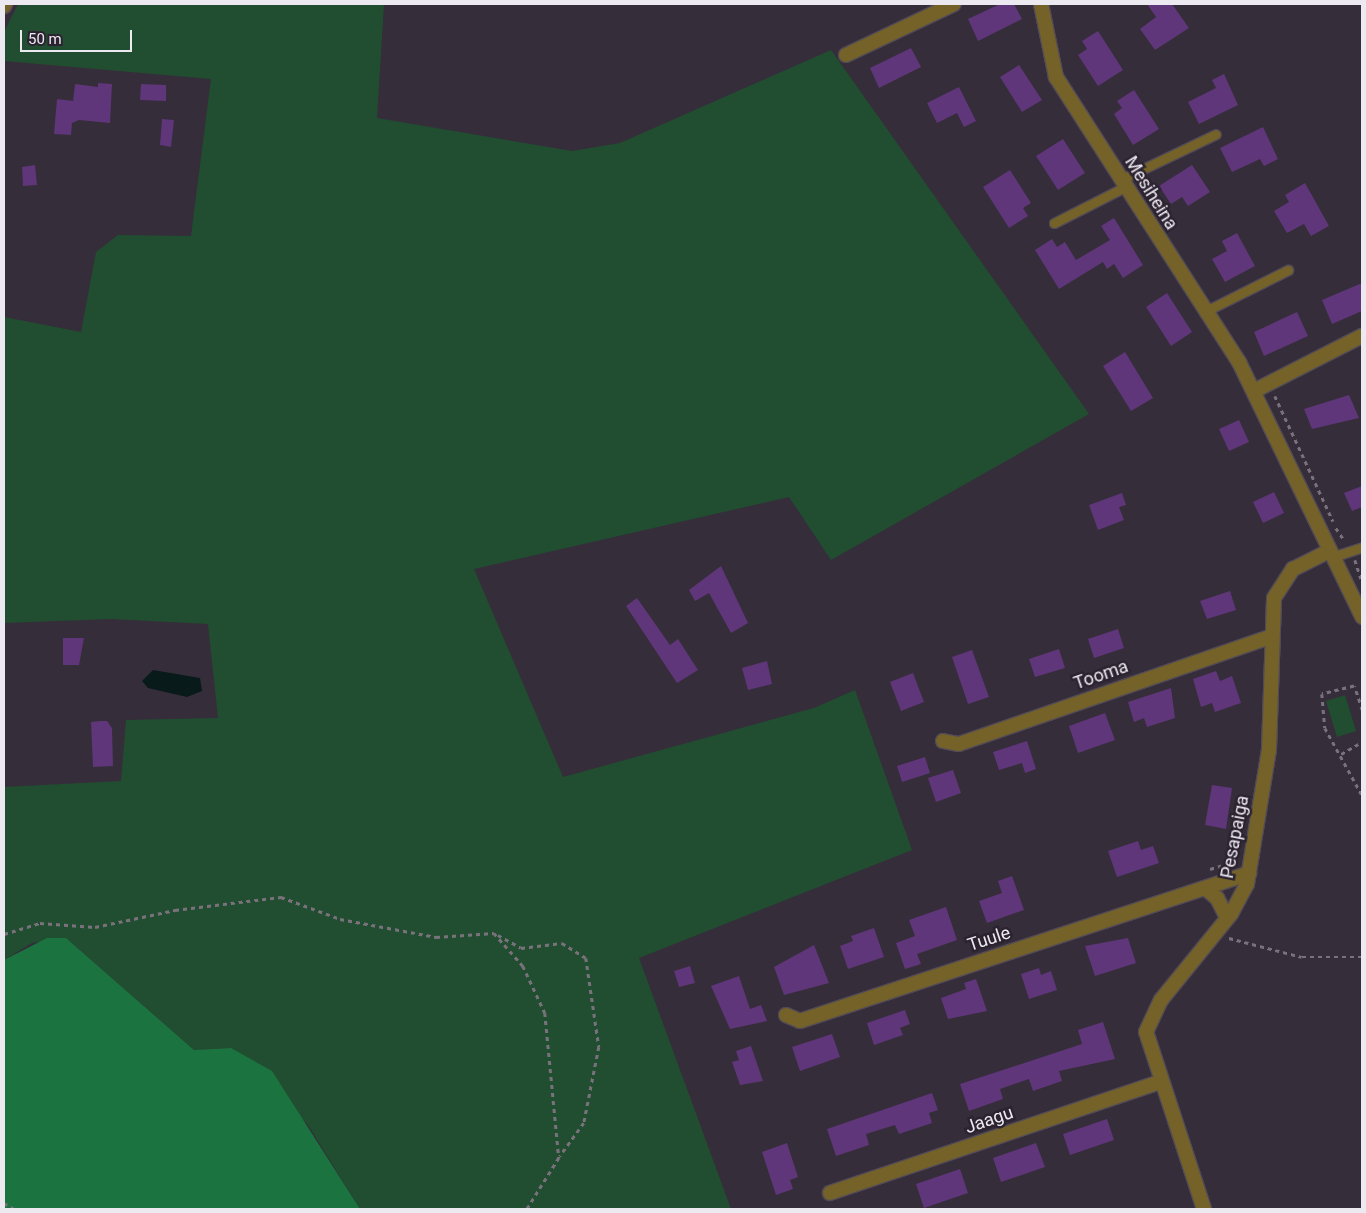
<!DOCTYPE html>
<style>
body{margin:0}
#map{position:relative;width:1366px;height:1213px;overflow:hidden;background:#352d3a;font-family:Roboto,sans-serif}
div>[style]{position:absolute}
.green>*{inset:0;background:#214e30}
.forest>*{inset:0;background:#1b733f}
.water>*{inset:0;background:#091a1b}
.building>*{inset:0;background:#5f3679}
.path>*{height:2.5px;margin-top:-1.25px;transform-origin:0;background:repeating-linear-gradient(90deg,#79727d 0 4px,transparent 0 8px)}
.roads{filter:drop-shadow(1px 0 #524b57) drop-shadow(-1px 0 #524b57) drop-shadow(0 1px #524b57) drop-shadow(0 -1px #524b57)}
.service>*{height:9px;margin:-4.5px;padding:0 4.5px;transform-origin:4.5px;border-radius:4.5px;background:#746229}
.minor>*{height:14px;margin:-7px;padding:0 7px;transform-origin:7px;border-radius:7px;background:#746229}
span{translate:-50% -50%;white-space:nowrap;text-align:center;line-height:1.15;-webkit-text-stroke:5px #2b2330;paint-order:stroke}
.street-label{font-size:18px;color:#ede9f1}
.frame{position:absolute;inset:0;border:5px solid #ede9f1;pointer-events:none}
.scale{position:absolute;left:20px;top:30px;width:112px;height:22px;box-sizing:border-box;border:2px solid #ede9f1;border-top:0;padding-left:6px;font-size:15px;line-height:18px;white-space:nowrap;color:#ede9f1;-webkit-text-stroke:4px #2b2330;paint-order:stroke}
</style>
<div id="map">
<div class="green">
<div style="clip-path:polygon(18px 4px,384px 4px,377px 118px,572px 151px,620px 143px,831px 50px,1089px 414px,831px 560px,789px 497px,474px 569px,563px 777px,814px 708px,855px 690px,912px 850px,639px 958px,731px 1209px,360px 1209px,308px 1125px,231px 1048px,194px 1050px,66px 938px,32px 943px,4px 960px,4px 787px,121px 781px,126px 720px,218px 718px,208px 624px,111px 619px,4px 623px,4px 317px,81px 332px,96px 252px,118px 235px,191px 236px,211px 79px,4px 61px,4px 32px)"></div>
<div style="clip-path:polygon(1345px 695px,1356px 731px,1337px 737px,1326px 701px)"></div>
</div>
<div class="forest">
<div style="clip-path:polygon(47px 938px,66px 938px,194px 1050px,231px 1048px,272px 1071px,360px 1209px,4px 1209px,4px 960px)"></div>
</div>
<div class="water">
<div style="clip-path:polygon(153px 670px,200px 678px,202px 691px,187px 697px,148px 688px,142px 681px)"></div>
</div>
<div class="building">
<div style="clip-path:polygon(1000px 4px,1014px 4px,1022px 19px,978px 41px,968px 19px)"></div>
<div style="clip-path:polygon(1147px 4px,1172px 4px,1189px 28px,1155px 50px,1140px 29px,1156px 17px)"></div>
<div style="clip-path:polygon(1098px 31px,1123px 70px,1098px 86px,1078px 55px,1087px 49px,1082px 41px)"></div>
<div style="clip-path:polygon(911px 48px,921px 67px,879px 88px,870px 68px)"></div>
<div style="clip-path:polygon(1019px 65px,1042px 100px,1022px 112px,1000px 77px)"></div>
<div style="clip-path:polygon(1224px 74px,1238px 105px,1199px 124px,1188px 102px,1216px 88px,1212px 80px)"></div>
<div style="clip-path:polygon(98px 83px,112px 84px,110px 123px,79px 120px,72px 123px,71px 135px,54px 134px,57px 99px,73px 101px,75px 84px,98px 87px)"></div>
<div style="clip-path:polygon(141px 84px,166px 85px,166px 101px,140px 100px)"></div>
<div style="clip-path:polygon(959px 87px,976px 121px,964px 127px,957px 113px,937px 123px,927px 103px)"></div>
<div style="clip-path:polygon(1134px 90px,1159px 129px,1133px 145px,1114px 114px,1122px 108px,1117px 101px)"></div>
<div style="clip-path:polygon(162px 119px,174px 120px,171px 147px,160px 145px)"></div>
<div style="clip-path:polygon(1263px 127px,1278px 159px,1264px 166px,1260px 159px,1232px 172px,1220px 148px)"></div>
<div style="clip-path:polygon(1063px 139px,1085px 173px,1058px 190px,1036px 156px)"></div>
<div style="clip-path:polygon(35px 165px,37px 185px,23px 186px,22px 167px)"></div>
<div style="clip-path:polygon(1192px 165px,1210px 192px,1188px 206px,1182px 197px,1171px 204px,1159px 186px)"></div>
<div style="clip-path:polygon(1010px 170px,1031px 203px,1023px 208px,1028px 216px,1009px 228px,983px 187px)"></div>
<div style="clip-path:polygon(1305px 183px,1329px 226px,1311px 236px,1304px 224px,1287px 233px,1274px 211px,1289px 202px,1285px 195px)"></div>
<div style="clip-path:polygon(1114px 218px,1143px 265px,1123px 278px,1114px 264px,1107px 269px,1103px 262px,1059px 289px,1035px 250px,1052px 239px,1057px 247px,1065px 242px,1076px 260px,1110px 240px,1101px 226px)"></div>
<div style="clip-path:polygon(1237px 233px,1255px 266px,1225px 282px,1212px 259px,1227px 251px,1222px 241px)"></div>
<div style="clip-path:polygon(1362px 283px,1362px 311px,1332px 324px,1322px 300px)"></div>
<div style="clip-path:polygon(1167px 293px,1192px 332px,1171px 346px,1146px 307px)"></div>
<div style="clip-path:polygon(1297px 312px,1308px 336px,1264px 356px,1254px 332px)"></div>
<div style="clip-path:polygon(1125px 352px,1153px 398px,1131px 411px,1103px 366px)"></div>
<div style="clip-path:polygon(1349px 395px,1359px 418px,1312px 429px,1304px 409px)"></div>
<div style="clip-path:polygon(1239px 420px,1249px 442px,1229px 451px,1219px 429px)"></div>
<div style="clip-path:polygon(1362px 486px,1362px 507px,1352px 511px,1344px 493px)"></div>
<div style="clip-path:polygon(1274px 492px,1284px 513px,1263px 523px,1253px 502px)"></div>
<div style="clip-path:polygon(1122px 493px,1126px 505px,1119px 507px,1124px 520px,1098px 530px,1089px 505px)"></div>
<div style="clip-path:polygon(721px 566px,748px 623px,731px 633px,709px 593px,695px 601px,689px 590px)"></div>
<div style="clip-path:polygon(1230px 591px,1236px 610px,1207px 619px,1200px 601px)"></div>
<div style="clip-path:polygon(637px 598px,670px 645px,678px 639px,698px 670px,677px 683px,626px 606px)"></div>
<div style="clip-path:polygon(1118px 629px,1124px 648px,1094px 658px,1088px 639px)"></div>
<div style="clip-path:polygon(63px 638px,84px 638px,79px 665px,63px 665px)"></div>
<div style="clip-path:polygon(1059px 649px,1065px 668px,1035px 677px,1029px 659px)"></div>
<div style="clip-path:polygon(972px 650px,989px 697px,968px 704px,952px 657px)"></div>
<div style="clip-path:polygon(767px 661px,772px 684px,748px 690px,742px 668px)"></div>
<div style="clip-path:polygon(1216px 671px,1220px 681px,1232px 676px,1241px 703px,1215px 712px,1212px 703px,1201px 707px,1193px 679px)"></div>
<div style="clip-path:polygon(913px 673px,924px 702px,901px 711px,890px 682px)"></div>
<div style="clip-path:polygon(1171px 688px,1175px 718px,1147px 727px,1144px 718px,1134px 722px,1128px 702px)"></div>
<div style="clip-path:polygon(1105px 713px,1115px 740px,1078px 753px,1069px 726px)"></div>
<div style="clip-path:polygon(100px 721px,107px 721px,112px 728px,113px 766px,93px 767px,91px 722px)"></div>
<div style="clip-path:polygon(1027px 741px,1036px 769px,1025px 773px,1022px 763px,999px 770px,993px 752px)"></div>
<div style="clip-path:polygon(925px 757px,930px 773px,902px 782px,897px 766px)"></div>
<div style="clip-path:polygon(953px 770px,961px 793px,936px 802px,928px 778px)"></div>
<div style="clip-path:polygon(1212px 785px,1232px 788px,1226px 829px,1205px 825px)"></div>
<div style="clip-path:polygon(1138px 841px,1141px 850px,1153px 846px,1159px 863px,1117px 877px,1108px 851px)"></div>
<div style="clip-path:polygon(1012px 876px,1024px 910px,987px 923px,979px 901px,1002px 893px,998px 881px)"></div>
<div style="clip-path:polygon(946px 907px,957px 940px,917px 954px,921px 964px,905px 969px,896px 943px,915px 936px,909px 920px)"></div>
<div style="clip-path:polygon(874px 928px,884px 957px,848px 969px,840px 946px,853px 941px,851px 936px)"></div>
<div style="clip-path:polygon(1128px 938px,1136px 963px,1095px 976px,1085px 946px)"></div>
<div style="clip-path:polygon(814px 945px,829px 983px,784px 995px,774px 967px)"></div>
<div style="clip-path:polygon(690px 966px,695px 983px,679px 987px,674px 971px)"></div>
<div style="clip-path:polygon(1039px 968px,1041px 975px,1051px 971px,1057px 990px,1029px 999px,1021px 974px)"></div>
<div style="clip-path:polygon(739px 976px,750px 1009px,761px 1005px,767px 1021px,730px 1029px,711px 986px)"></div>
<div style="clip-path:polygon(976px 979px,987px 1011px,948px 1019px,941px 998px,966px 989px,964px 983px)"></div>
<div style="clip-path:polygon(905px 1010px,910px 1024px,900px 1028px,903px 1035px,874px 1045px,867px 1023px)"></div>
<div style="clip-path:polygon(1103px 1022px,1115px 1059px,1059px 1071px,1062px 1081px,1033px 1091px,1029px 1079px,1000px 1089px,1003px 1099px,969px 1111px,960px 1084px,1082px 1044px,1078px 1030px)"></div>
<div style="clip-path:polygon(832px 1034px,840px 1057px,800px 1071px,792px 1047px)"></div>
<div style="clip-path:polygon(751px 1046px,763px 1081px,740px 1085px,732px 1062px,739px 1060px,736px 1051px)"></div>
<div style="clip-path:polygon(932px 1093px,938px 1110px,929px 1113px,932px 1123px,899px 1134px,895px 1125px,866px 1134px,869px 1145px,836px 1156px,827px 1129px)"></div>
<div style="clip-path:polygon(1107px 1119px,1114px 1140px,1070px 1155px,1063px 1134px)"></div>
<div style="clip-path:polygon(787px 1143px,798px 1177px,790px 1180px,793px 1189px,776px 1195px,762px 1152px)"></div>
<div style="clip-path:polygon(1036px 1143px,1045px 1167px,1001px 1182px,993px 1158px)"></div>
<div style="clip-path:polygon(960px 1169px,968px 1193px,924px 1208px,916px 1184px)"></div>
</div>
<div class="path">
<div style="left:1275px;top:396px;width:138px;rotate:65.1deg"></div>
<div style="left:1336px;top:528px;width:14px;rotate:56deg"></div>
<div style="left:1355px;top:560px;width:20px;rotate:72deg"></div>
<div style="left:1362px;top:710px;width:25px;rotate:-108deg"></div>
<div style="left:1354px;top:686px;width:33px;rotate:166deg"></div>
<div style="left:1322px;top:694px;width:34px;rotate:85deg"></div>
<div style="left:1325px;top:728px;width:77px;rotate:61.1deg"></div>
<div style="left:1341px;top:754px;width:24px;rotate:-30deg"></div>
<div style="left:1210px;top:869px;width:27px;rotate:-17deg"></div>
<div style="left:4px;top:934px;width:38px;rotate:-17deg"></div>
<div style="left:40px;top:923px;width:55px;rotate:4.2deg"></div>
<div style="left:95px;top:927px;width:82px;rotate:-12deg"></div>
<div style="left:175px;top:910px;width:107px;rotate:-7deg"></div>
<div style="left:281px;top:897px;width:63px;rotate:20.4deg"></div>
<div style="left:340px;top:919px;width:98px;rotate:10.6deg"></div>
<div style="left:436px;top:937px;width:58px;rotate:-3.9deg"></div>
<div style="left:494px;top:933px;width:44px;rotate:48.7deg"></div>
<div style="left:523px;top:966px;width:52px;rotate:64.9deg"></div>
<div style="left:545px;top:1013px;width:146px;rotate:84.5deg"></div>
<div style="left:559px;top:1158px;width:60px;rotate:122.1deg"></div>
<div style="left:498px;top:935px;width:26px;rotate:29deg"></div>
<div style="left:521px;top:948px;width:41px;rotate:-7deg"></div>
<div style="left:562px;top:943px;width:28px;rotate:32deg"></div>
<div style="left:586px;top:958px;width:90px;rotate:81.7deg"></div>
<div style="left:599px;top:1047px;width:77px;rotate:101.2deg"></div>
<div style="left:584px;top:1123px;width:41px;rotate:126deg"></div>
<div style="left:1229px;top:938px;width:75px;rotate:14.6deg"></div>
<div style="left:1302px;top:957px;width:60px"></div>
<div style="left:4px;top:1203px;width:12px;rotate:31deg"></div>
<div style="left:215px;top:1209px;width:54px"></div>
</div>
<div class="roads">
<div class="service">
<div style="left:1120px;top:180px;width:106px;rotate:-25.6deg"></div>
<div style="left:1054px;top:223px;width:80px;rotate:-26.9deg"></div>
<div style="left:1204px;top:312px;width:94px;rotate:-26.6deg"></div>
<div style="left:1332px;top:557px;width:32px;rotate:-18deg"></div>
</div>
<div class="minor">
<div style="left:1041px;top:4px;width:75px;rotate:78.4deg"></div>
<div style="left:1056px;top:77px;width:339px;rotate:57.3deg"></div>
<div style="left:1239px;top:362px;width:283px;rotate:64.2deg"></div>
<div style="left:4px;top:6px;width:2px;rotate:-63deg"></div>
<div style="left:846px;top:55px;width:119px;rotate:-25.3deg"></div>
<div style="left:1254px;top:391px;width:121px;rotate:-27deg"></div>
<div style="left:943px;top:741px;width:16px;rotate:11deg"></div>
<div style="left:959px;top:744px;width:329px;rotate:-19deg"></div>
<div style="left:1205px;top:888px;width:16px;rotate:40deg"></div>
<div style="left:1217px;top:898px;width:22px;rotate:63deg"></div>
<div style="left:786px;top:1015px;width:15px;rotate:23deg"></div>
<div style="left:800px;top:1021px;width:473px;rotate:-18.2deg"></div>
<div style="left:830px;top:1193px;width:347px;rotate:-18.6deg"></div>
<div style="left:1204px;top:1209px;width:186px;rotate:-108.1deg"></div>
<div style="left:1146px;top:1032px;width:35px;rotate:-65deg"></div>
<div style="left:1161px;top:1000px;width:111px;rotate:-50.9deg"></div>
<div style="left:1231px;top:914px;width:34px;rotate:-62deg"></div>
<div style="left:1247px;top:884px;width:136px;rotate:-80.7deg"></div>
<div style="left:1269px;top:750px;width:152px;rotate:-88.1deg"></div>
<div style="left:1274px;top:598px;width:35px;rotate:-57deg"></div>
<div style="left:1293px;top:569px;width:40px;rotate:-26.6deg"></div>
</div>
</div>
<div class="street-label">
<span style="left:1151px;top:193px;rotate:58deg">Mesiheina</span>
<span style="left:1101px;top:675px;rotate:-19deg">Tooma</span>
<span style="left:1235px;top:837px;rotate:-79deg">Pesapaiga</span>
<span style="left:989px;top:939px;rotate:-18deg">Tuule</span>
<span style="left:989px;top:1120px;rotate:-19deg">Jaagu</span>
</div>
<div class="frame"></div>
<div class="scale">50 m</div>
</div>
